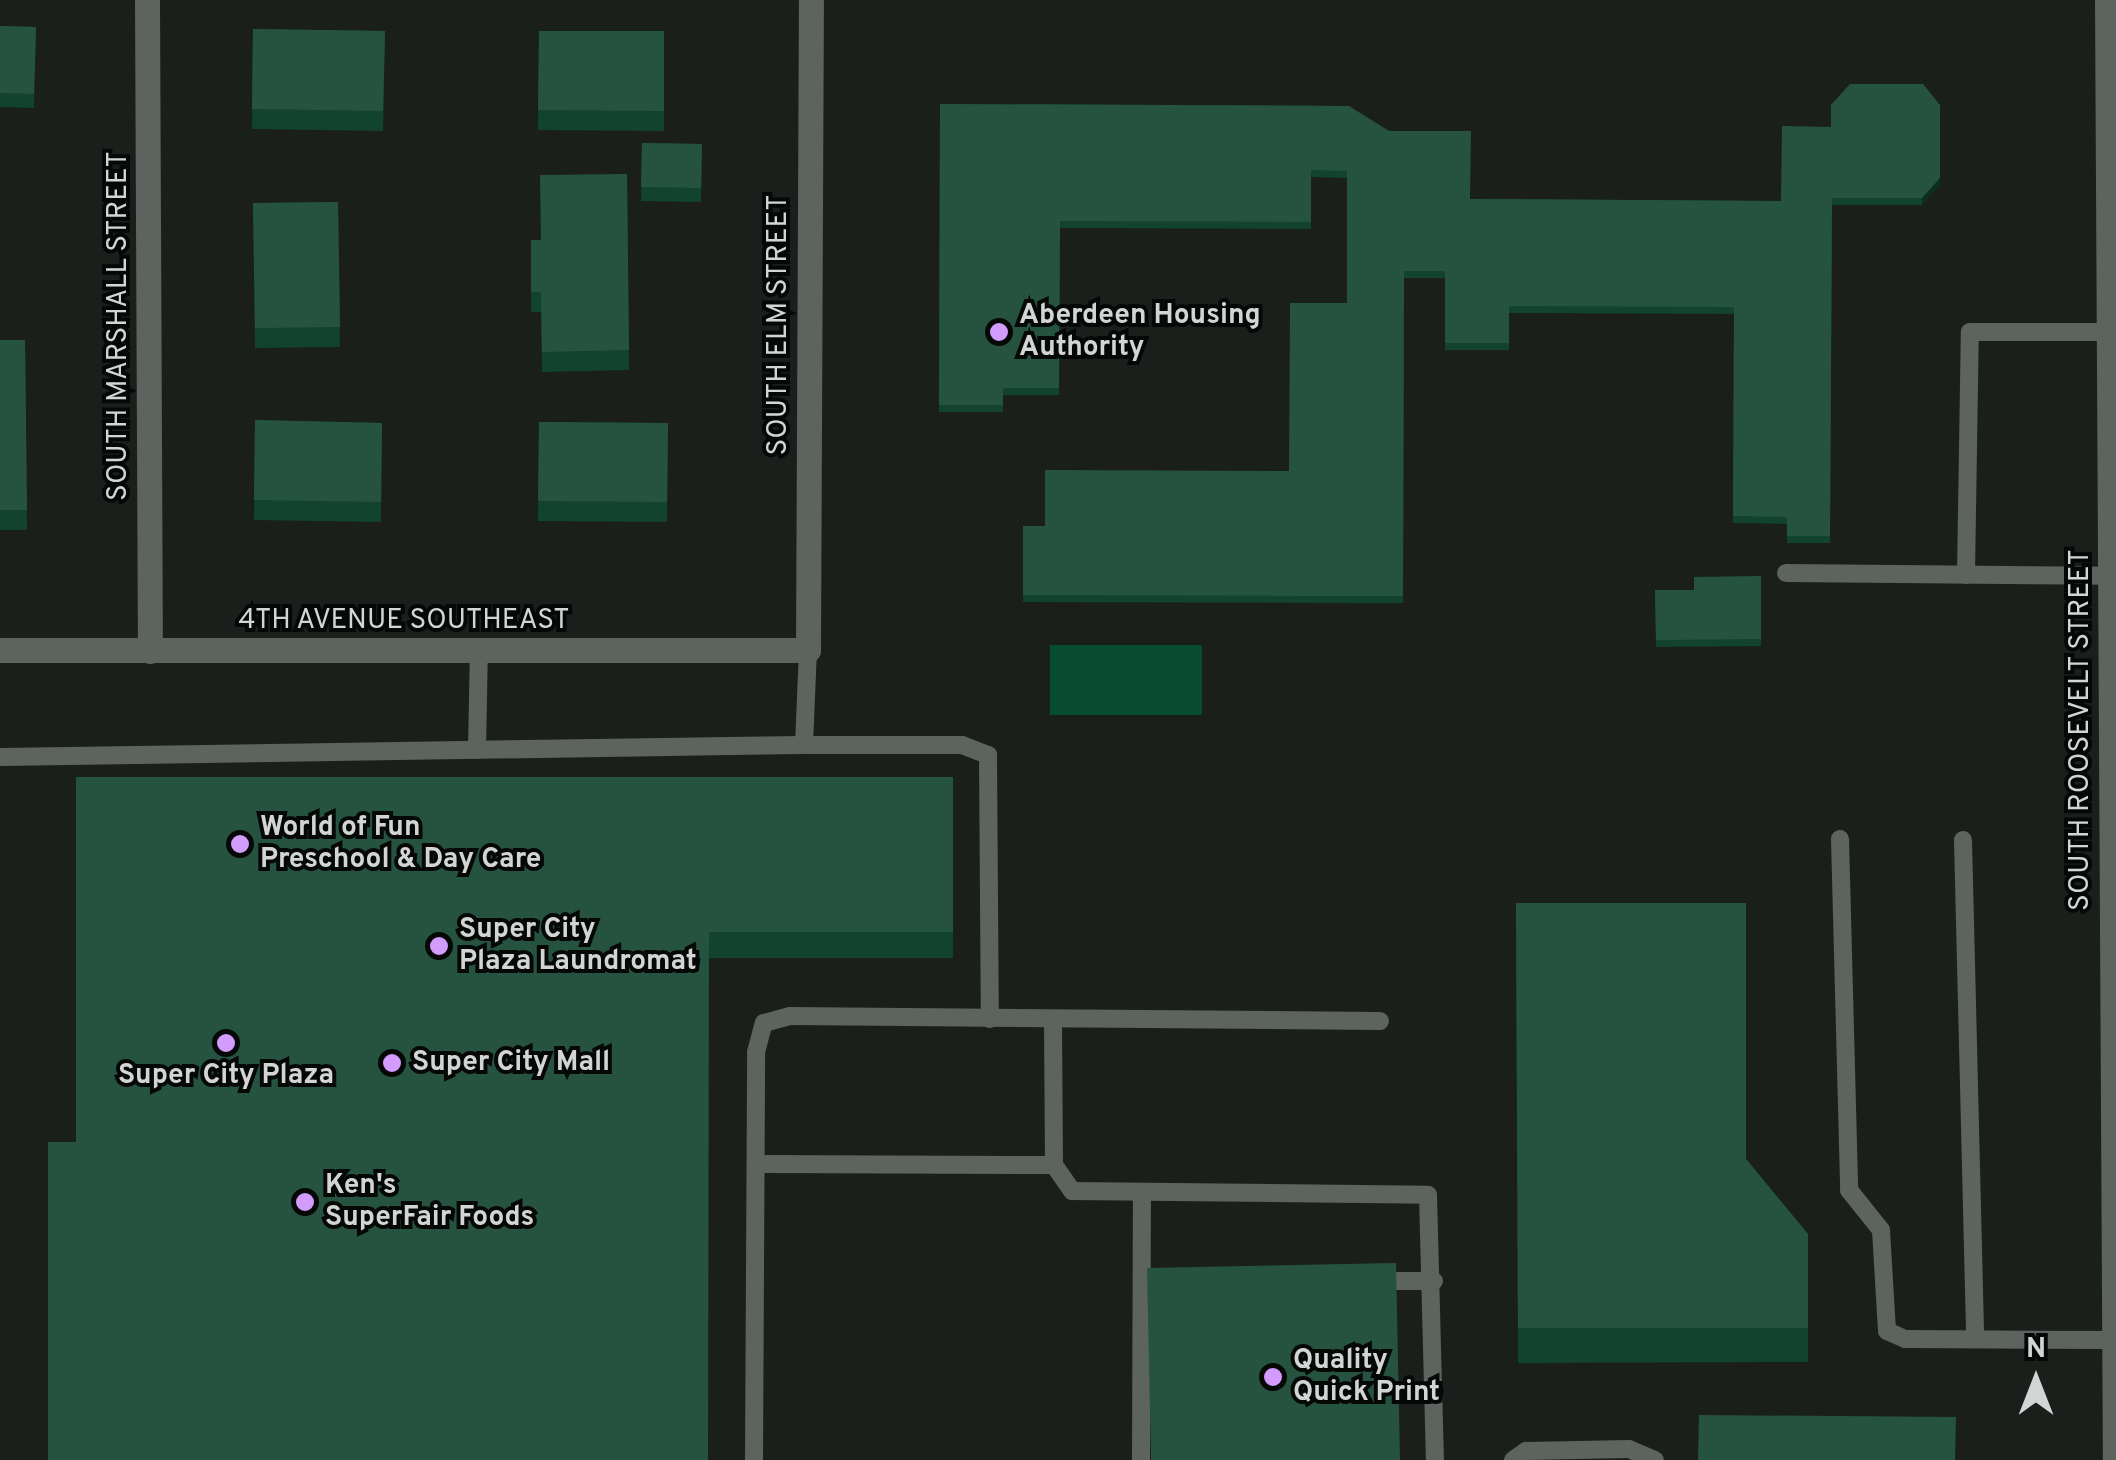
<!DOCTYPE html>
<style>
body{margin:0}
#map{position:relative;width:2116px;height:1460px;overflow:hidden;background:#1a1f1c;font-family:Overpass,sans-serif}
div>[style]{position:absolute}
.green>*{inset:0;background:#074c30}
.service>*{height:18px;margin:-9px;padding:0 9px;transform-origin:9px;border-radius:9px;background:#5d635f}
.minor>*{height:25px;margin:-12.5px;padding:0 12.5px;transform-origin:12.5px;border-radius:12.5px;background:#5d635f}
.tertiary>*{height:25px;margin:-12.5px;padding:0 12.5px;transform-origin:12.5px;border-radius:12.5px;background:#5d635f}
.wall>*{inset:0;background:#11432e}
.shaded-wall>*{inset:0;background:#0c2e20}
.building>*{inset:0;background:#265340}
.dots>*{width:28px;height:28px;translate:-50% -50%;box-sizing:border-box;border:5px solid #060807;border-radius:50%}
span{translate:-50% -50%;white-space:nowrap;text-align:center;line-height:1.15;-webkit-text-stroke:8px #060807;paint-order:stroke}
.poi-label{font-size:28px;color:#d2d5d3;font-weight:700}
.left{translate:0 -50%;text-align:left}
.street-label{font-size:28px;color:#d2d5d3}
.north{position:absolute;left:1986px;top:1330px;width:100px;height:100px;-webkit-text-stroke:8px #060807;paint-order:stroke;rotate:0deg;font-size:28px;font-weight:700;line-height:40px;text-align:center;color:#d2d5d3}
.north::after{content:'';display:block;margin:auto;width:35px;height:45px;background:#d2d5d3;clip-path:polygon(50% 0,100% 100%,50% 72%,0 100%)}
</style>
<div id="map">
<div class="green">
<div style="clip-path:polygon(1050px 645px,1202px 645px,1202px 715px,1050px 715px)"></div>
</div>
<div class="service">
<div style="left:1786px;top:573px;width:324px;rotate:0.5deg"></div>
<div style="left:1966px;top:575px;width:243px;rotate:-89.1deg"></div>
<div style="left:1970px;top:332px;width:139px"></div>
<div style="left:804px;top:745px;width:158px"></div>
<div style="left:962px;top:745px;width:28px;rotate:21deg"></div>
<div style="left:988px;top:755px;width:264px;rotate:89.6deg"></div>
<div style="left:477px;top:750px;width:100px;rotate:-88.9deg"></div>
<div style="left:0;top:757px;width:804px;rotate:-0.86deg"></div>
<div style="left:804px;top:745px;width:95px;rotate:-87.6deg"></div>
<div style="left:1840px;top:839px;width:351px;rotate:88.5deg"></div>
<div style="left:1849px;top:1190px;width:51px;rotate:51.3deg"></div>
<div style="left:1881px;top:1230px;width:101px;rotate:86.6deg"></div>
<div style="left:1887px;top:1331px;width:20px;rotate:24deg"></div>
<div style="left:1905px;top:1339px;width:207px;rotate:0.3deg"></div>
<div style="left:1963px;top:840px;width:499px;rotate:88.6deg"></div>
<div style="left:757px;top:1164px;width:297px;rotate:0.2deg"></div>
<div style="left:1054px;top:1165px;width:146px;rotate:-90.4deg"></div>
<div style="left:1054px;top:1165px;width:32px;rotate:55deg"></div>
<div style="left:1072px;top:1191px;width:356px;rotate:0.6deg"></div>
<div style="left:1428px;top:1195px;width:265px;rotate:88.5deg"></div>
<div style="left:1374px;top:1281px;width:60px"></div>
<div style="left:754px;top:1460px;width:408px;rotate:-89.7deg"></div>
<div style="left:756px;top:1052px;width:30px;rotate:-75deg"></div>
<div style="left:764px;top:1023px;width:27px;rotate:-15deg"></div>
<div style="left:790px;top:1016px;width:590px;rotate:0.49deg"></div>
<div style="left:1141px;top:1460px;width:268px;rotate:-89.8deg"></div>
<div style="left:1513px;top:1460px;width:16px;rotate:-35deg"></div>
<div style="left:1526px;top:1451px;width:103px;rotate:-1.1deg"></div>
<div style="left:1629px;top:1449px;width:28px;rotate:23deg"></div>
</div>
<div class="minor">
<div style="left:147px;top:0;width:651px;rotate:89.74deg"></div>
<div style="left:0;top:650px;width:808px"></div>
<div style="left:808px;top:650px;width:650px;rotate:-89.74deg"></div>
</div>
<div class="tertiary">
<div style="left:2107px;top:0;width:1460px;rotate:89.69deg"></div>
</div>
<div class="wall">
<div style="clip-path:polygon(0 26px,36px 27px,34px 108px,0 107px)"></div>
<div style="clip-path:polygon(253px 29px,385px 31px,383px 131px,252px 129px)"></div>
<div style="clip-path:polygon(539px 31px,664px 31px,664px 131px,538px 130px)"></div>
<div style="clip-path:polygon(940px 104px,1349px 106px,1470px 199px,1781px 201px,1831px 127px,1940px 105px,1940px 185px,1922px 205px,1832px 205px,1830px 543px,1787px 543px,1787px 524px,1733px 523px,1734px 314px,1509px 313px,1509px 350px,1445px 350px,1445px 278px,1404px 278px,1403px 603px,1023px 602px,1023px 526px,1045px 526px,1289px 471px,1347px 303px,1347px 178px,1311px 177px,1311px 229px,1060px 228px,1059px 395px,1003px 395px,1003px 412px,939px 412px)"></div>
<div style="clip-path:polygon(642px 143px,702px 144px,701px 202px,641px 201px)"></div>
<div style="clip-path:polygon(627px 174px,629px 370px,542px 372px,541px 312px,531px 312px,531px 260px,541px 240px)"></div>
<div style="clip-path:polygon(338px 202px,340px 347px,255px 348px,253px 203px)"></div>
<div style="clip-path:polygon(0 340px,25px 340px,27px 530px,0 530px)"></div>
<div style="clip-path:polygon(255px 420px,382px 423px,381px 522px,254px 520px)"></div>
<div style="clip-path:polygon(539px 422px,668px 423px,667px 522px,538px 521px)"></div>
<div style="clip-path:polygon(1761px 576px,1761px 646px,1656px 647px,1655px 590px,1694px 590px)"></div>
<div style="clip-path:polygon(953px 777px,953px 958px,709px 958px,76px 1142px)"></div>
<div style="clip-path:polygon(1516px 903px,1746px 1159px,1808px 1234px,1808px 1362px,1518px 1363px)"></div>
</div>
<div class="shaded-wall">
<div style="clip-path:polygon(1940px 178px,1940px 185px,1922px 205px,1922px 198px)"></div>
</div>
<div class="building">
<div style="clip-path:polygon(0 26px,36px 27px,34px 94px,0 93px)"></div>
<div style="clip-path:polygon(253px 29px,385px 31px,383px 111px,252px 109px)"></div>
<div style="clip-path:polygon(539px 31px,664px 31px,664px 111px,538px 110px)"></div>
<div style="clip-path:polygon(1850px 84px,1923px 84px,1940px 105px,1940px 178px,1922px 198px,1832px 198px,1830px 536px,1787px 536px,1787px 517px,1733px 516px,1734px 307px,1509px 306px,1509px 343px,1445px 343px,1445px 271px,1404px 271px,1403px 596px,1023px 595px,1023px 526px,1045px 526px,1045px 470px,1289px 471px,1290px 303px,1347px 303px,1347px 171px,1311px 170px,1311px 222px,1060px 221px,1059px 388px,1003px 388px,1003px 405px,939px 405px,940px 104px,1349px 106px,1389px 131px,1471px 131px,1470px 199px,1781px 201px,1782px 126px,1831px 127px,1831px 105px)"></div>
<div style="clip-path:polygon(642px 143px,702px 144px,701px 188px,641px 187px)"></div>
<div style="clip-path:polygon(627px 174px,629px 350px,542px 352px,541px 292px,531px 292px,531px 240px,541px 240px,540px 175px)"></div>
<div style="clip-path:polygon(338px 202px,340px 327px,255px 328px,253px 203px)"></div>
<div style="clip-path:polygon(0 340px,25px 340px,27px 510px,0 510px)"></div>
<div style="clip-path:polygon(255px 420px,382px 423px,381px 502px,254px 500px)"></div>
<div style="clip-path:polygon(539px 422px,668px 423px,667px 502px,538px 501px)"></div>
<div style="clip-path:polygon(1761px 576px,1761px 639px,1656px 640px,1655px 590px,1694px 590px,1694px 577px)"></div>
<div style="clip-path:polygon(76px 777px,953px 777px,953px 932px,709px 932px,708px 1460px,48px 1460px,48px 1142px,76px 1142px)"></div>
<div style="clip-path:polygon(1516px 903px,1746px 903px,1746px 1159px,1808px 1234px,1808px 1328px,1518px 1328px)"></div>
<div style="clip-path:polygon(1396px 1263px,1400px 1460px,1151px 1460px,1147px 1268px)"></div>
<div style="clip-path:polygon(1699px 1415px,1956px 1417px,1955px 1460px,1698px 1460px)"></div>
</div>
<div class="dots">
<div style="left:999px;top:332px;background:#d39cfc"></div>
<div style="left:240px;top:844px;background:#d39cfc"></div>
<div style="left:439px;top:946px;background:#d39cfc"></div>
<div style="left:226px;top:1043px;background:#d39cfc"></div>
<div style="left:392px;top:1063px;background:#d39cfc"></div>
<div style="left:305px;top:1202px;background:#d39cfc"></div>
<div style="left:1273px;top:1377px;background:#d39cfc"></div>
</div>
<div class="poi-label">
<span class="left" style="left:1019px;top:332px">Aberdeen Housing<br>Authority</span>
<span class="left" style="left:260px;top:844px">World of Fun<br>Preschool &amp; Day Care</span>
<span class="left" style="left:459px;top:946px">Super City<br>Plaza Laundromat</span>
<span class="left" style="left:412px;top:1063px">Super City Mall</span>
<span style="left:226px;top:1076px">Super City Plaza</span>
<span class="left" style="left:325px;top:1202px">Ken's<br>SuperFair Foods</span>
<span class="left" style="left:1293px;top:1377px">Quality<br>Quick Print</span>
</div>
<div class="street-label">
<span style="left:779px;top:325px;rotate:-90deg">SOUTH ELM STREET</span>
<span style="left:119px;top:326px;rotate:-90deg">SOUTH MARSHALL STREET</span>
<span style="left:404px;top:621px">4TH AVENUE SOUTHEAST</span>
<span style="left:2081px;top:730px;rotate:-90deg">SOUTH ROOSEVELT STREET</span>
</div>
<div class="north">N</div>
</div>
